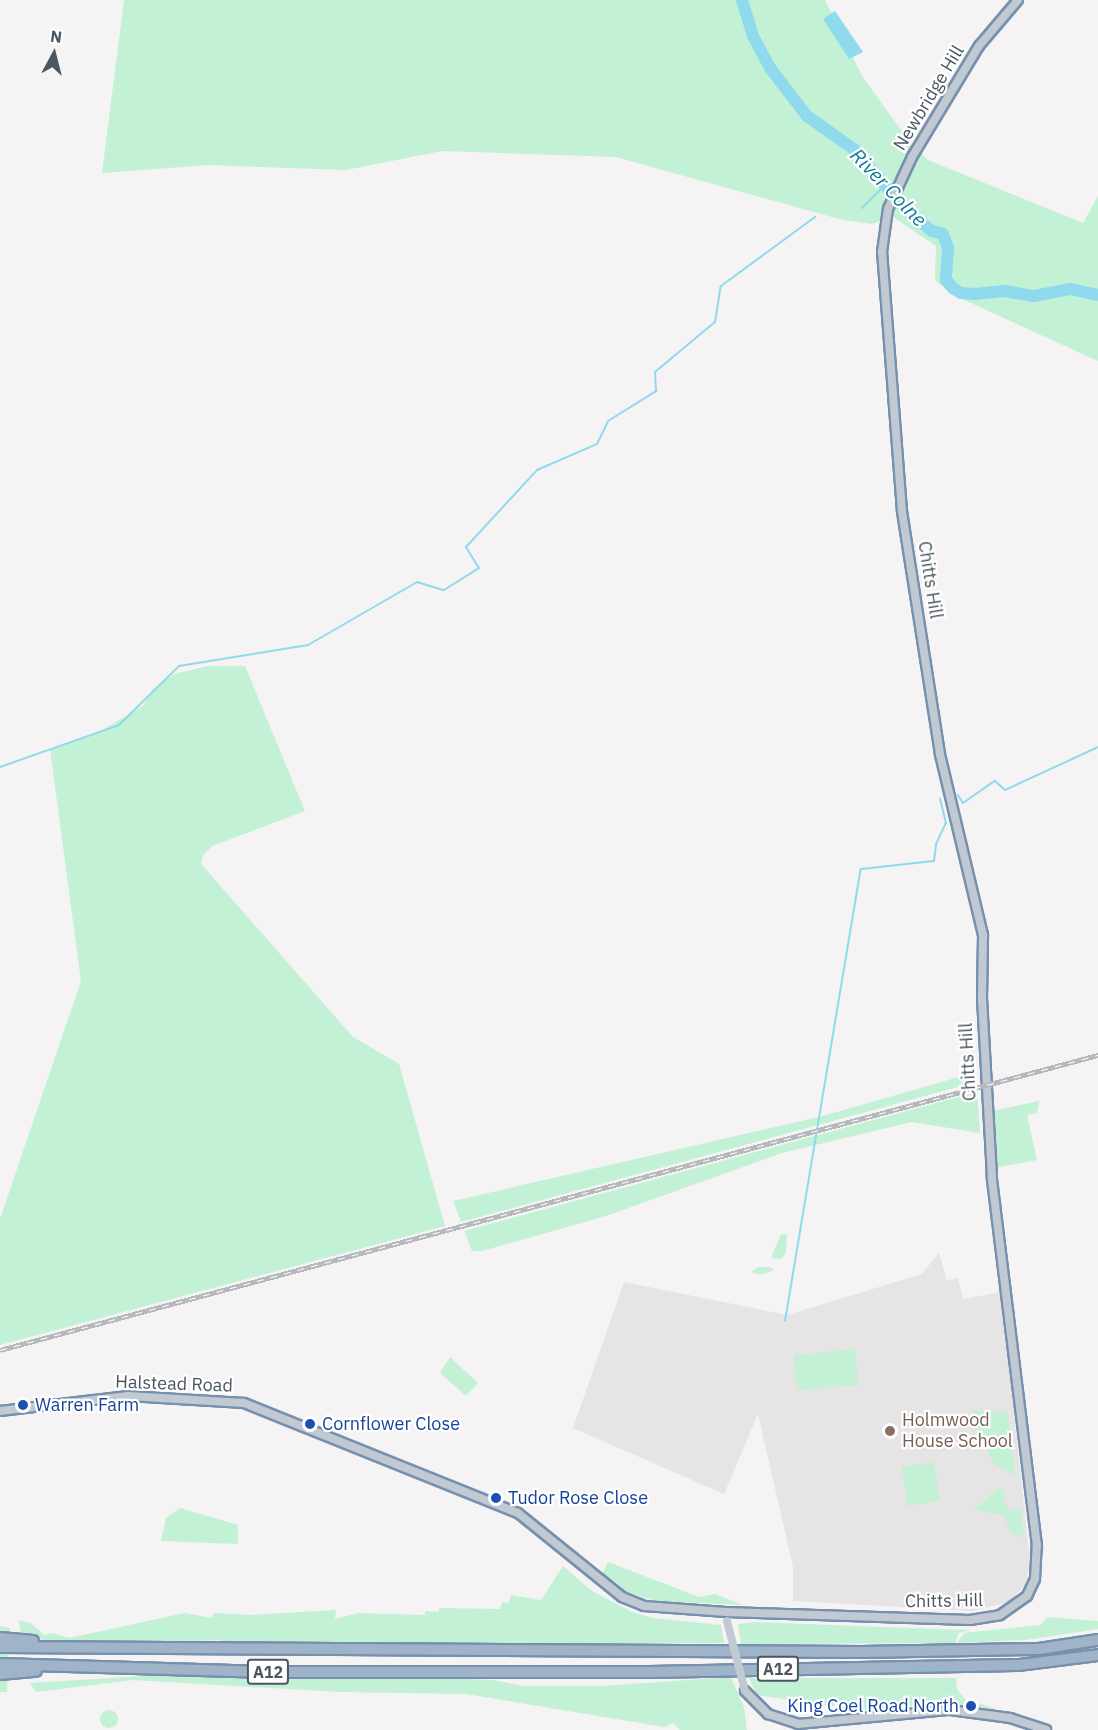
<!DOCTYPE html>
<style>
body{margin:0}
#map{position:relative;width:1098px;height:1730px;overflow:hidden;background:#f5f3f3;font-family:"IBM Plex Sans",sans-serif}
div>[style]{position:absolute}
.education>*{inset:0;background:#e6e4e5}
.green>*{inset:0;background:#c3f1d5}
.round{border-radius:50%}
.water>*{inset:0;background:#90daee}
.stream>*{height:2px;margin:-1px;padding:0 1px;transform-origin:1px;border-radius:1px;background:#90daee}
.river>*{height:12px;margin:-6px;padding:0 6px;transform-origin:6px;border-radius:6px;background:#90daee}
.roads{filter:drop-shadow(2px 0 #7690ad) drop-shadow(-2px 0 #7690ad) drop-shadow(0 2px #7690ad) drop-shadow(0 -2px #7690ad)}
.tertiary>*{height:8px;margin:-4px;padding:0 4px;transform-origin:4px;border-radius:4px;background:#c1cad2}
.trunk>*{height:10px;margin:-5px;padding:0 5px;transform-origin:5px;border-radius:5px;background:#9fb4c9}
.rail>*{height:4.5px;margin-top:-2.25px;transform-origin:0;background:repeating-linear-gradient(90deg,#fff 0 7px,#b5b8bd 0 14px);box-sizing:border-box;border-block:2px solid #b5b8bd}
.tertiary-bridge>*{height:8px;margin:-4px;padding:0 4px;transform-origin:4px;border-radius:4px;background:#c1cad2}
.dots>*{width:16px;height:16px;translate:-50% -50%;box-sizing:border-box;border:3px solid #fff;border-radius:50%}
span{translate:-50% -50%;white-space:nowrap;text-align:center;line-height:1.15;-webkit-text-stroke:4.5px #fff;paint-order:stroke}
.shield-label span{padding:2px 4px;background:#fff;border:2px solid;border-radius:4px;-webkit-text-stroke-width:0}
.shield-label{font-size:16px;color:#4a5661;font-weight:700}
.street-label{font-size:18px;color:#4a5661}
.transit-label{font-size:18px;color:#164399}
.left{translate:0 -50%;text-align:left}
.right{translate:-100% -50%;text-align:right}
.education-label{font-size:18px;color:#785e54}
.water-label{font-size:20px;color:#0c7c9b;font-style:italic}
.north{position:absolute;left:24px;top:24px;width:60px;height:60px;-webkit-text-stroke:4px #fff;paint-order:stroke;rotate:7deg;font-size:16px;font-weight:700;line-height:24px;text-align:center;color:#4a5661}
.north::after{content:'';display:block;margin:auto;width:21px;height:27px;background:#4a5661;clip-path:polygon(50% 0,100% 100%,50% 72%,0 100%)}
</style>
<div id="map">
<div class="education">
<div style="clip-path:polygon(939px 1253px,947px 1280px,958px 1278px,963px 1299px,1001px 1292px,1030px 1561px,1026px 1584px,1009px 1602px,973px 1611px,793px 1601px,793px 1567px,758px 1414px,724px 1494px,573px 1428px,624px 1282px,787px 1315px,922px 1274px)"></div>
</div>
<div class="green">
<div style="clip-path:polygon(124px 0,825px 0,862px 76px,911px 144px,928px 160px,1083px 223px,1098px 196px,1098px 361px,951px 294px,935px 280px,936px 246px,893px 217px,871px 224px,839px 219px,616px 157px,442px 151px,346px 170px,208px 165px,102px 173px)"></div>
<div style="clip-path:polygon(208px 666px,245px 666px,305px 811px,212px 846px,203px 855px,201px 864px,353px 1037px,399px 1064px,445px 1226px,0 1345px,0 1219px,81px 981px,50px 749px,99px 732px,143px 706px,152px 690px,174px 674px)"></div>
<div style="clip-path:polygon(976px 1072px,976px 1082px,461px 1222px,453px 1201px,823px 1116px)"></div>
<div style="clip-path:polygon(977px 1092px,980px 1133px,912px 1122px,782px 1153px,606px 1216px,482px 1251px,472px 1251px,464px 1231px)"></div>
<div style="clip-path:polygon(1039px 1101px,1037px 1113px,1027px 1115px,1037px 1160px,994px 1168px,992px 1111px)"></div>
<div style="clip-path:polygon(781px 1234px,787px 1234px,786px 1253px,781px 1259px,771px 1258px)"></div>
<div style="clip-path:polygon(758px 1267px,769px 1267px,775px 1270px,760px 1275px,751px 1272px)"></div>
<div style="clip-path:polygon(855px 1349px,858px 1385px,797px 1390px,794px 1355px)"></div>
<div style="clip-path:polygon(450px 1357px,478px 1383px,466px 1396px,440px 1373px)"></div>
<div style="clip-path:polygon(973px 1410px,1007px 1412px,1016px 1475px,995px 1465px,975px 1431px)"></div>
<div style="clip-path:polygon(934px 1462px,940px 1501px,907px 1506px,902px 1467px)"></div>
<div style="clip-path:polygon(997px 1489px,1003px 1490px,1004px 1502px,1009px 1508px,1006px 1511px,1021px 1510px,1024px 1538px,1010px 1531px,1003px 1515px,974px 1509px)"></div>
<div style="clip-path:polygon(180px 1508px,238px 1525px,238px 1544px,161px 1541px,166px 1518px)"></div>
<div style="clip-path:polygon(608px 1562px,699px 1597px,715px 1594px,743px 1605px,655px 1601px,621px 1590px,601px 1576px)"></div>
<div style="clip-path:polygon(563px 1566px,592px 1591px,630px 1611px,653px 1618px,721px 1625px,724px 1643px,228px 1644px,220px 1640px,129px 1643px,30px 1639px,21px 1635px,19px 1620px,31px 1623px,44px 1635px,53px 1633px,69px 1638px,185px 1613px,212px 1618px,214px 1613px,251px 1615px,336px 1610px,335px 1619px,358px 1613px,425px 1615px,425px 1611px,438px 1612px,439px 1608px,500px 1609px,502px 1602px,509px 1603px,511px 1595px,541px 1600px)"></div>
<div style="clip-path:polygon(1048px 1617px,1098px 1621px,1098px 1629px,1026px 1640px,957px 1643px,964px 1633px,1040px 1625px)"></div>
<div style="clip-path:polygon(754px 1622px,907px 1628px,971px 1630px,959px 1633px,955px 1643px,741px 1644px,738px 1624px)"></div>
<div style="clip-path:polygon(0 1626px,10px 1628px,7px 1692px,0 1692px)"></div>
<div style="clip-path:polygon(159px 1675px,391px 1676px,493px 1680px,524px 1686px,602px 1686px,731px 1677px,744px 1707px,747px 1730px,680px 1730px,673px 1723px,664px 1727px,466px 1694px,340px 1692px,133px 1680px,36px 1692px,30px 1683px)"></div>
<div style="clip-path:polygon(749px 1678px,956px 1678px,957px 1689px,965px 1699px,997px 1709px,931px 1704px,864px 1711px,757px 1695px)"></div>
<div class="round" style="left:100px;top:1710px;width:18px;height:18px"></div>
</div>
<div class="water">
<div style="clip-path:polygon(835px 11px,863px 52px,849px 59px,823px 19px)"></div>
</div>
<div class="stream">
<div style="left:862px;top:208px;width:31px;rotate:-45deg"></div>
<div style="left:0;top:767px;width:126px;rotate:-19.4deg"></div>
<div style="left:119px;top:725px;width:84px;rotate:-44.5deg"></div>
<div style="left:179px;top:666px;width:131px;rotate:-9.2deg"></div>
<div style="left:308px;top:645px;width:126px;rotate:-30deg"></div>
<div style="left:417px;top:582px;width:28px;rotate:17deg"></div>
<div style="left:444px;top:590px;width:41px;rotate:-32.2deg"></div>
<div style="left:479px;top:568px;width:25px;rotate:-122deg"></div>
<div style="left:466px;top:547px;width:105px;rotate:-47.3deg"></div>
<div style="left:537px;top:470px;width:65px;rotate:-23.4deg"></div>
<div style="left:597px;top:444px;width:25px;rotate:-64deg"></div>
<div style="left:608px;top:421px;width:57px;rotate:-32deg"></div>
<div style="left:656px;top:391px;width:19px;rotate:-93deg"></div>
<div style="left:655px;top:372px;width:78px;rotate:-39.8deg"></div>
<div style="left:715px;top:322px;width:36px;rotate:-81deg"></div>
<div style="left:721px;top:286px;width:117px;rotate:-36.3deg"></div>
<div style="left:958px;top:795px;width:9px;rotate:58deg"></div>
<div style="left:963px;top:803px;width:39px;rotate:-35deg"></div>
<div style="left:995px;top:781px;width:13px;rotate:42deg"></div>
<div style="left:1005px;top:790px;width:102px;rotate:-24.8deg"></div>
<div style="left:785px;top:1321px;width:458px;rotate:-80.5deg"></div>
<div style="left:861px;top:869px;width:73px;rotate:-6.3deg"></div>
<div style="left:934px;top:861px;width:17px;rotate:-83deg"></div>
<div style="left:936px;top:844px;width:23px;rotate:-65deg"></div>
<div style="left:946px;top:823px;width:25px;rotate:-104deg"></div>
</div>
<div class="river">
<div style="left:742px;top:0;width:38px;rotate:73deg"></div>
<div style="left:753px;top:36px;width:36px;rotate:62deg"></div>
<div style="left:770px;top:68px;width:61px;rotate:52.4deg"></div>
<div style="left:807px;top:116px;width:59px;rotate:35.3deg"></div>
<div style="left:855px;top:150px;width:83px;rotate:49.4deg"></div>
<div style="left:909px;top:213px;width:29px;rotate:38deg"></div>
<div style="left:932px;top:231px;width:11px;rotate:15deg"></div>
<div style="left:943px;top:234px;width:15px;rotate:70deg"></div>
<div style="left:948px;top:248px;width:32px;rotate:94deg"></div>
<div style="left:946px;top:280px;width:11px;rotate:49deg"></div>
<div style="left:953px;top:288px;width:9px;rotate:32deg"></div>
<div style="left:961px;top:293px;width:14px;rotate:4deg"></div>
<div style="left:975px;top:294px;width:30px;rotate:-6deg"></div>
<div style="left:1005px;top:291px;width:29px;rotate:10deg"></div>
<div style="left:1034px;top:296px;width:37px;rotate:-11deg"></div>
<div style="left:1070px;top:289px;width:29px;rotate:12deg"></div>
</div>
<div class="roads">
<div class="tertiary">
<div style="left:0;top:1411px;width:129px;rotate:-6.7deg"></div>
<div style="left:128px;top:1396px;width:116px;rotate:3.5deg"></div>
<div style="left:244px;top:1403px;width:295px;rotate:21.9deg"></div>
<div style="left:518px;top:1513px;width:134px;rotate:38.9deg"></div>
<div style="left:622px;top:1597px;width:24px;rotate:22deg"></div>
<div style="left:644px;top:1606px;width:82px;rotate:4.2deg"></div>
<div style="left:726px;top:1612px;width:244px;rotate:1.9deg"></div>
<div style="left:970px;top:1620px;width:30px;rotate:-9deg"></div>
<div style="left:1000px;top:1615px;width:33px;rotate:-35deg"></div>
<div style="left:1027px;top:1596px;width:19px;rotate:-65deg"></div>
<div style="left:1035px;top:1579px;width:33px;rotate:-87deg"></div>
<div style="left:1037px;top:1546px;width:372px;rotate:-97deg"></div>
<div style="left:992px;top:1177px;width:177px;rotate:-93.2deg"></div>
<div style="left:982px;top:1000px;width:65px;rotate:-89.1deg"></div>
<div style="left:983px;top:935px;width:186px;rotate:-103.4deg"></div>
<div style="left:940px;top:754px;width:246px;rotate:-98.9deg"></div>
<div style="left:902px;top:511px;width:260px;rotate:-94.4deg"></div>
<div style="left:882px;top:252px;width:43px;rotate:-82.1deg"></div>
<div style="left:888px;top:209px;width:57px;rotate:-65.2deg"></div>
<div style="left:912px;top:157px;width:130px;rotate:-58.9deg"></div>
<div style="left:979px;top:46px;width:60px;rotate:-49.7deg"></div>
<div style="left:745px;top:1691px;width:33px;rotate:45deg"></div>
<div style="left:768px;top:1714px;width:32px;rotate:18deg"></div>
<div style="left:798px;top:1724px;width:153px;rotate:-5.3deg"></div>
<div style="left:950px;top:1710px;width:61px;rotate:7.6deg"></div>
<div style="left:1010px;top:1718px;width:38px;rotate:18deg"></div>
</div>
<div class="trunk">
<div style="left:0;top:1638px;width:33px;rotate:5deg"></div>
<div style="left:0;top:1647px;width:861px;rotate:0.33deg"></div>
<div style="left:861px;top:1652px;width:178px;rotate:-1deg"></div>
<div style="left:1039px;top:1649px;width:60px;rotate:-8.7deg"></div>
<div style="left:0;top:1664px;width:267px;rotate:1.7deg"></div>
<div style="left:267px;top:1672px;width:383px"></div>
<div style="left:650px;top:1672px;width:369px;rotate:-1.1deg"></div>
<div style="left:1019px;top:1665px;width:80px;rotate:-7.2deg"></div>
<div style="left:0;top:1674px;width:36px;rotate:-5deg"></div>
</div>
</div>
<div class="rail">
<div style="left:0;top:1350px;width:1137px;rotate:-15.04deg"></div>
</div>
<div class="tertiary-bridge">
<div style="left:727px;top:1621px;width:72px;rotate:75.6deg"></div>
</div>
<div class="dots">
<div style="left:23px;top:1405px;background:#1a4fb4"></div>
<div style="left:310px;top:1424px;background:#1a4fb4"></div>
<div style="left:890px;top:1431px;background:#8d6e63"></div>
<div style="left:496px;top:1498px;background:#1a4fb4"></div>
<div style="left:971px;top:1706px;background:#1a4fb4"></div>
</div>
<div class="shield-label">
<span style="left:778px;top:1669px">A12</span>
<span style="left:268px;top:1672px">A12</span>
</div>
<div class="street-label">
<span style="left:929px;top:98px;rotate:-59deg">Newbridge Hill</span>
<span style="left:930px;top:580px;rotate:81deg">Chitts Hill</span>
<span style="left:968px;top:1062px;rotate:-93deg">Chitts Hill</span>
<span style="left:174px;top:1384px;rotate:2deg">Halstead Road</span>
<span style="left:944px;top:1601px;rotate:-1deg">Chitts Hill</span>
</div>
<div class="transit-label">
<span class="left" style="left:35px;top:1405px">Warren Farm</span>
<span class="left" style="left:322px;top:1424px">Cornflower Close</span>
<span class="left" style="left:508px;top:1498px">Tudor Rose Close</span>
<span class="right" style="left:959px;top:1706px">King Coel Road North</span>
</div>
<div class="education-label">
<span class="left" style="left:902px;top:1431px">Holmwood<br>House School</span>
</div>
<div class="water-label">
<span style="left:889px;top:187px;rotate:46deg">River Colne</span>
</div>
<div class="north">N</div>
</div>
